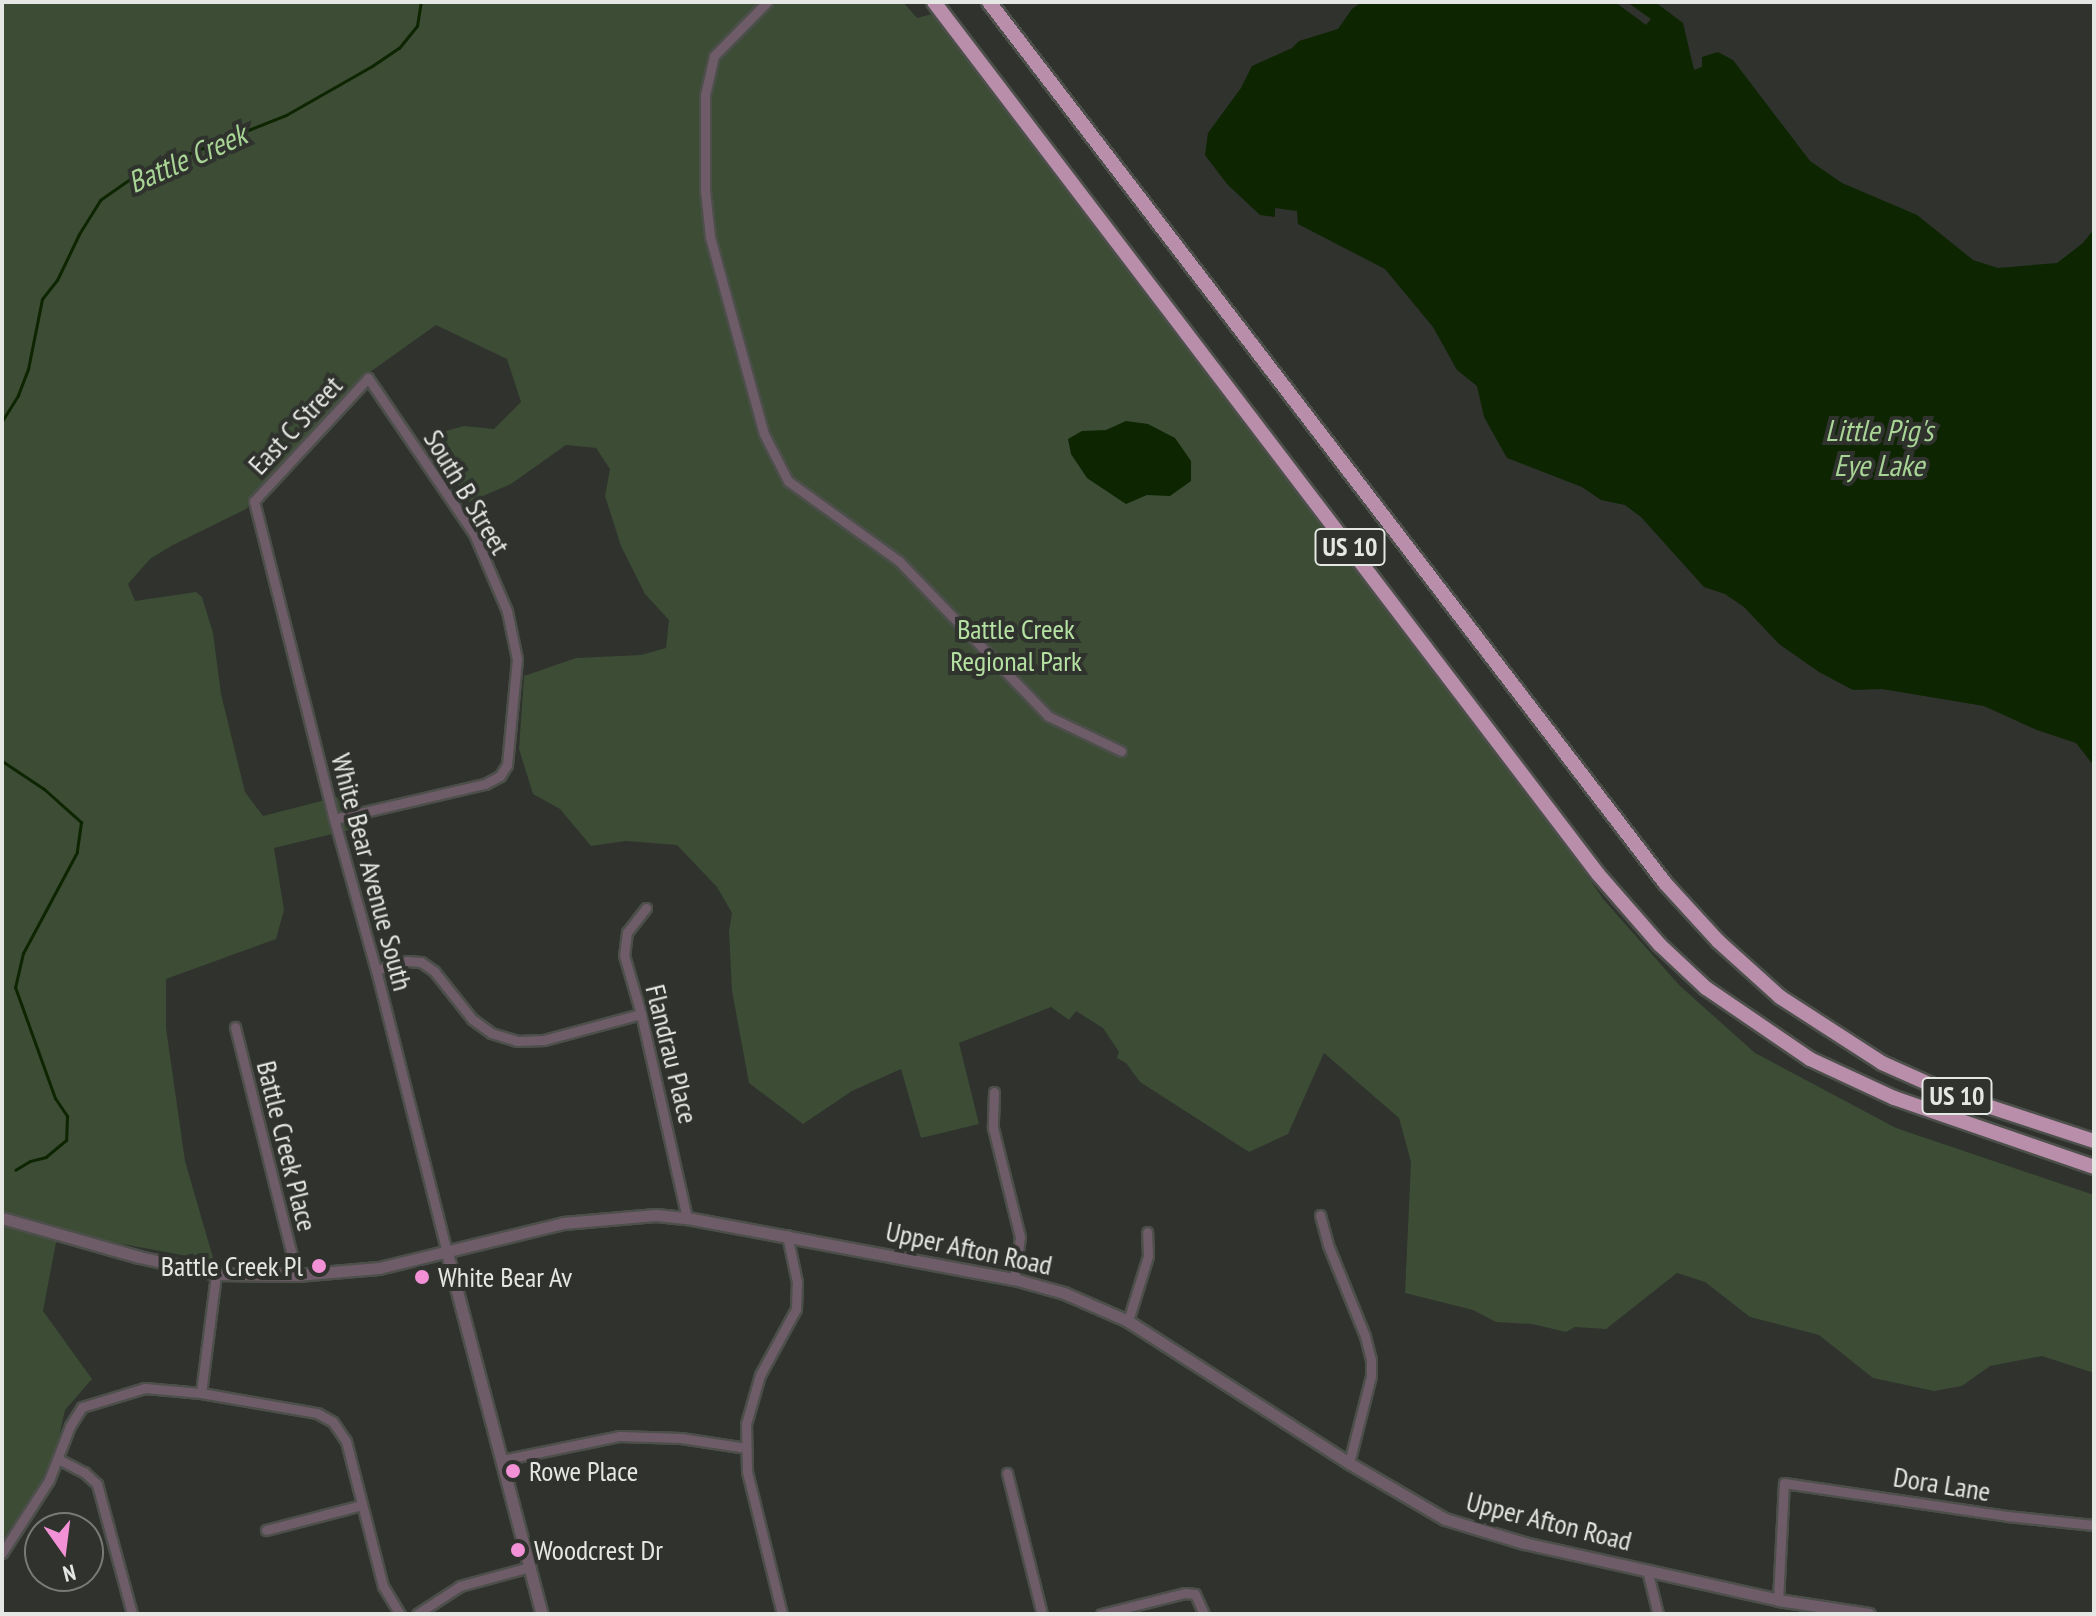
<!DOCTYPE html>
<style>
body{margin:0}
#map{position:relative;width:2096px;height:1616px;overflow:hidden;background:#2f322d;font-family:"PT Sans Narrow",sans-serif}
div>[style]{position:absolute}
.green>*{inset:0;background:#3c4c35}
.water>*{inset:0;background:#0d2501}
.stream>*{height:3px;margin:-1.5px;padding:0 1.5px;transform-origin:1.5px;border-radius:1.5px;background:#0d2501}
.roads{filter:drop-shadow(2px 0 #4c4f4a) drop-shadow(-2px 0 #4c4f4a) drop-shadow(0 2px #4c4f4a) drop-shadow(0 -2px #4c4f4a)}
.minor>*{height:9px;margin:-4.5px;padding:0 4.5px;transform-origin:4.5px;border-radius:4.5px;background:#6f5c69}
.tertiary>*{height:11px;margin:-5.5px;padding:0 5.5px;transform-origin:5.5px;border-radius:5.5px;background:#6f5c69}
.trunk>*{height:14px;margin:-7px;padding:0 7px;transform-origin:7px;border-radius:7px;background:#b88eaa}
.dots>*{width:22px;height:22px;translate:-50% -50%;box-sizing:border-box;border:4px solid #2f322d;border-radius:50%}
span{translate:-50% -50%;white-space:nowrap;text-align:center;line-height:1.15;-webkit-text-stroke:8px #2f322d;paint-order:stroke}
.shield-label span{padding:2px 6px;background:#2f322d;border:2px solid;border-radius:6px;-webkit-text-stroke-width:0}
.shield-label{font-size:26px;color:#e4e7e4;font-weight:700}
.street-label{font-size:28px;color:#e4e7e4}
.park-label{font-size:28px;color:#b5e1a2}
.poi-label{font-size:28px;color:#e4e7e4}
.right{translate:-100% -50%;text-align:right}
.left{translate:0 -50%;text-align:left}
.water-label{font-size:30px;color:#a8d495;font-style:italic}
.frame{position:absolute;inset:0;border:4px solid #e4e7e4;pointer-events:none}
.north{position:absolute;left:24px;top:1512px;width:80px;height:80px;box-sizing:border-box;background:#2f322d;border:2px solid #777a76;border-radius:50%;rotate:166deg;font-size:22px;font-weight:700;line-height:32px;text-align:center;color:#e4e7e4}
.north::after{content:'';display:block;margin:auto;width:28px;height:36px;background:#f391d6;clip-path:polygon(50% 0,100% 100%,50% 72%,0 100%)}
</style>
<div id="map">
<div class="green">
<div style="clip-path:polygon(2px 2px,903px 2px,917px 18px,947px 10px,1407px 617px,1604px 900px,1679px 985px,1755px 1053px,1896px 1128px,2094px 1195px,2094px 1373px,2042px 1356px,1990px 1366px,1962px 1386px,1934px 1391px,1873px 1378px,1819px 1335px,1750px 1317px,1705px 1282px,1677px 1273px,1606px 1329px,1575px 1327px,1566px 1332px,1532px 1324px,1496px 1322px,1473px 1310px,1405px 1293px,1411px 1162px,1399px 1118px,1324px 1053px,1288px 1134px,1249px 1152px,1140px 1082px,1126px 1063px,1117px 1058px,1119px 1052px,1103px 1028px,1076px 1011px,1069px 1020px,1051px 1007px,959px 1043px,979px 1124px,921px 1138px,901px 1069px,852px 1091px,803px 1124px,749px 1083px,732px 991px,729px 931px,732px 913px,717px 887px,677px 845px,626px 841px,591px 846px,560px 809px,533px 794px,519px 749px,524px 676px,576px 658px,641px 655px,666px 648px,669px 620px,645px 594px,621px 546px,605px 496px,610px 469px,596px 448px,566px 445px,511px 484px,469px 502px,427px 436px,464px 426px,494px 429px,521px 402px,507px 359px,436px 325px,370px 372px,246px 509px,171px 546px,150px 559px,128px 584px,135px 601px,196px 592px,202px 597px,213px 633px,221px 694px,245px 792px,263px 816px,345px 795px,353px 829px,274px 848px,284px 910px,276px 939px,166px 979px,166px 1028px,185px 1161px,214px 1261px,58px 1232px,43px 1311px,92px 1379px,65px 1410px,57px 1446px,40px 1484px,2px 1540px)"></div>
</div>
<div class="water">
<div style="clip-path:polygon(1362px 2px,1615px 2px,1646px 25px,1651px 19px,1627px 2px,1655px 2px,1683px 23px,1694px 70px,1702px 67px,1702px 57px,1718px 52px,1733px 60px,1810px 161px,1842px 183px,1917px 215px,1973px 260px,1998px 268px,2057px 263px,2083px 243px,2094px 229px,2094px 766px,2076px 743px,2037px 730px,1984px 706px,1882px 689px,1853px 690px,1819px 672px,1779px 644px,1744px 607px,1725px 594px,1704px 587px,1641px 517px,1625px 505px,1601px 500px,1582px 487px,1507px 458px,1484px 417px,1477px 386px,1457px 370px,1433px 327px,1385px 269px,1298px 224px,1297px 211px,1275px 208px,1275px 217px,1260px 215px,1227px 184px,1205px 155px,1208px 133px,1241px 88px,1252px 66px,1292px 48px,1299px 41px,1338px 29px,1352px 9px)"></div>
<div style="clip-path:polygon(1126px 421px,1148px 424px,1175px 438px,1191px 461px,1191px 481px,1170px 496px,1147px 495px,1126px 504px,1087px 478px,1071px 454px,1068px 439px,1082px 431px,1106px 430px)"></div>
</div>
<div class="stream">
<div style="left:2px;top:421px;width:31px;rotate:-58deg"></div>
<div style="left:18px;top:395px;width:28px;rotate:-69deg"></div>
<div style="left:28px;top:369px;width:71px;rotate:-78.7deg"></div>
<div style="left:42px;top:299px;width:24px;rotate:-52deg"></div>
<div style="left:57px;top:280px;width:51px;rotate:-64.4deg"></div>
<div style="left:79px;top:234px;width:40px;rotate:-58deg"></div>
<div style="left:100px;top:200px;width:45px;rotate:-35.1deg"></div>
<div style="left:137px;top:174px;width:160px;rotate:-21.6deg"></div>
<div style="left:286px;top:115px;width:99px;rotate:-29.7deg"></div>
<div style="left:372px;top:66px;width:32px;rotate:-34deg"></div>
<div style="left:399px;top:48px;width:28px;rotate:-51deg"></div>
<div style="left:417px;top:26px;width:24px;rotate:-81deg"></div>
<div style="left:2px;top:761px;width:50px;rotate:33.7deg"></div>
<div style="left:44px;top:789px;width:50px;rotate:41.7deg"></div>
<div style="left:81px;top:822px;width:30px;rotate:98deg"></div>
<div style="left:77px;top:852px;width:115px;rotate:118.1deg"></div>
<div style="left:23px;top:953px;width:35px;rotate:103deg"></div>
<div style="left:15px;top:987px;width:118px;rotate:70.2deg"></div>
<div style="left:55px;top:1098px;width:22px;rotate:56deg"></div>
<div style="left:67px;top:1116px;width:24px;rotate:92deg"></div>
<div style="left:66px;top:1140px;width:26px;rotate:140deg"></div>
<div style="left:46px;top:1157px;width:16px;rotate:166deg"></div>
<div style="left:30px;top:1161px;width:17px;rotate:149deg"></div>
</div>
<div class="roads">
<div class="minor">
<div style="left:767px;top:2px;width:76px;rotate:134.5deg"></div>
<div style="left:714px;top:56px;width:40px;rotate:103deg"></div>
<div style="left:705px;top:95px;width:95px;rotate:90deg"></div>
<div style="left:705px;top:190px;width:47px;rotate:83.9deg"></div>
<div style="left:710px;top:237px;width:204px;rotate:74.7deg"></div>
<div style="left:764px;top:434px;width:53px;rotate:62.9deg"></div>
<div style="left:788px;top:481px;width:137px;rotate:35.8deg"></div>
<div style="left:899px;top:561px;width:215px;rotate:46.1deg"></div>
<div style="left:1048px;top:716px;width:81px;rotate:25.6deg"></div>
<div style="left:334px;top:819px;width:155px;rotate:-13.1deg"></div>
<div style="left:485px;top:784px;width:17px;rotate:-28deg"></div>
<div style="left:500px;top:776px;width:13px;rotate:-58deg"></div>
<div style="left:507px;top:765px;width:106px;rotate:-84.6deg"></div>
<div style="left:517px;top:659px;width:49px;rotate:-101.8deg"></div>
<div style="left:507px;top:611px;width:84px;rotate:-113.2deg"></div>
<div style="left:474px;top:534px;width:189px;rotate:-124.2deg"></div>
<div style="left:368px;top:378px;width:168px;rotate:132.8deg"></div>
<div style="left:254px;top:501px;width:328px;rotate:75.9deg"></div>
<div style="left:334px;top:819px;width:157px;rotate:74.5deg"></div>
<div style="left:376px;top:970px;width:292px;rotate:75.9deg"></div>
<div style="left:646px;top:908px;width:31px;rotate:128deg"></div>
<div style="left:627px;top:932px;width:23px;rotate:97deg"></div>
<div style="left:624px;top:955px;width:61px;rotate:73.9deg"></div>
<div style="left:641px;top:1014px;width:209px;rotate:77.3deg"></div>
<div style="left:376px;top:970px;width:32px;rotate:-16deg"></div>
<div style="left:407px;top:961px;width:14px;rotate:4deg"></div>
<div style="left:421px;top:962px;width:16px;rotate:35deg"></div>
<div style="left:434px;top:971px;width:61px;rotate:51.6deg"></div>
<div style="left:472px;top:1019px;width:24px;rotate:36deg"></div>
<div style="left:491px;top:1033px;width:27px;rotate:17deg"></div>
<div style="left:517px;top:1041px;width:27px;rotate:-2deg"></div>
<div style="left:544px;top:1040px;width:100px;rotate:-15deg"></div>
<div style="left:235px;top:1027px;width:256px;rotate:76deg"></div>
<div style="left:994px;top:1092px;width:36px;rotate:92deg"></div>
<div style="left:993px;top:1128px;width:112px;rotate:76.1deg"></div>
<div style="left:1020px;top:1237px;width:42px;rotate:98.1deg"></div>
<div style="left:1320px;top:1215px;width:31px;rotate:75deg"></div>
<div style="left:1328px;top:1245px;width:98px;rotate:67.9deg"></div>
<div style="left:1365px;top:1336px;width:25px;rotate:76deg"></div>
<div style="left:1371px;top:1360px;width:16px;rotate:90deg"></div>
<div style="left:1371px;top:1376px;width:90px;rotate:104.2deg"></div>
<div style="left:1128px;top:1321px;width:68px;rotate:-72.9deg"></div>
<div style="left:1148px;top:1256px;width:24px;rotate:-92deg"></div>
<div style="left:201px;top:1393px;width:120px;rotate:-82.8deg"></div>
<div style="left:58px;top:1459px;width:29px;rotate:27deg"></div>
<div style="left:84px;top:1472px;width:18px;rotate:43deg"></div>
<div style="left:97px;top:1484px;width:135px;rotate:74.9deg"></div>
<div style="left:502px;top:1460px;width:119px;rotate:-11.6deg"></div>
<div style="left:619px;top:1436px;width:62px;rotate:1.8deg"></div>
<div style="left:681px;top:1438px;width:66px;rotate:8.7deg"></div>
<div style="left:1007px;top:1473px;width:145px;rotate:76.1deg"></div>
<div style="left:266px;top:1530px;width:99px;rotate:-14.6deg"></div>
<div style="left:2px;top:1553px;width:87px;rotate:-57.2deg"></div>
<div style="left:49px;top:1480px;width:58px;rotate:-68.7deg"></div>
<div style="left:70px;top:1426px;width:22px;rotate:-58deg"></div>
<div style="left:82px;top:1407px;width:66px;rotate:-16.8deg"></div>
<div style="left:145px;top:1388px;width:56px;rotate:5.1deg"></div>
<div style="left:201px;top:1393px;width:118px;rotate:9.8deg"></div>
<div style="left:317px;top:1413px;width:18px;rotate:29deg"></div>
<div style="left:333px;top:1422px;width:23px;rotate:56deg"></div>
<div style="left:346px;top:1441px;width:150px;rotate:75.7deg"></div>
<div style="left:383px;top:1586px;width:33px;rotate:59deg"></div>
<div style="left:1647px;top:1570px;width:45px;rotate:76deg"></div>
<div style="left:1778px;top:1600px;width:117px;rotate:-87.1deg"></div>
<div style="left:1784px;top:1483px;width:225px;rotate:8.4deg"></div>
<div style="left:2007px;top:1516px;width:87px;rotate:5.9deg"></div>
<div style="left:417px;top:1614px;width:51px;rotate:-33.1deg"></div>
<div style="left:460px;top:1586px;width:73px;rotate:-15.2deg"></div>
<div style="left:782px;top:1614px;width:147px;rotate:-103.8deg"></div>
<div style="left:747px;top:1471px;width:47px;rotate:-91.2deg"></div>
<div style="left:746px;top:1424px;width:51px;rotate:-74.1deg"></div>
<div style="left:760px;top:1375px;width:75px;rotate:-61.4deg"></div>
<div style="left:796px;top:1309px;width:27px;rotate:-88deg"></div>
<div style="left:797px;top:1282px;width:48px;rotate:-102deg"></div>
<div style="left:1101px;top:1614px;width:87px;rotate:-14deg"></div>
<div style="left:1185px;top:1593px;width:10px;rotate:6deg"></div>
<div style="left:1195px;top:1594px;width:22px;rotate:66deg"></div>
</div>
<div class="tertiary">
<div style="left:2px;top:1218px;width:142px;rotate:15.9deg"></div>
<div style="left:139px;top:1257px;width:79px;rotate:12.4deg"></div>
<div style="left:216px;top:1274px;width:81px;rotate:0.7deg"></div>
<div style="left:297px;top:1275px;width:82px;rotate:-4.9deg"></div>
<div style="left:379px;top:1268px;width:189px;rotate:-13.7deg"></div>
<div style="left:563px;top:1223px;width:93px;rotate:-4.9deg"></div>
<div style="left:656px;top:1215px;width:31px;rotate:6deg"></div>
<div style="left:687px;top:1218px;width:333px;rotate:10.6deg"></div>
<div style="left:1014px;top:1279px;width:52px;rotate:15.6deg"></div>
<div style="left:1064px;top:1293px;width:70px;rotate:23.6deg"></div>
<div style="left:1128px;top:1321px;width:263px;rotate:32.7deg"></div>
<div style="left:1349px;top:1463px;width:111px;rotate:30.3deg"></div>
<div style="left:1445px;top:1519px;width:83px;rotate:16.9deg"></div>
<div style="left:1524px;top:1543px;width:260px;rotate:12.6deg"></div>
<div style="left:1778px;top:1600px;width:92px;rotate:8.7deg"></div>
<div style="left:447px;top:1253px;width:373px;rotate:75.3deg"></div>
</div>
<div class="trunk">
<div style="left:934px;top:2px;width:1096px;rotate:52.71deg"></div>
<div style="left:1598px;top:874px;width:94px;rotate:48.9deg"></div>
<div style="left:1660px;top:945px;width:63px;rotate:43.1deg"></div>
<div style="left:1706px;top:988px;width:126px;rotate:34.3deg"></div>
<div style="left:1810px;top:1059px;width:93px;rotate:24.9deg"></div>
<div style="left:1894px;top:1098px;width:212px;rotate:19deg"></div>
<div style="left:989px;top:2px;width:1110px;rotate:52.5deg"></div>
<div style="left:1665px;top:883px;width:79px;rotate:47.6deg"></div>
<div style="left:1718px;top:941px;width:84px;rotate:42.1deg"></div>
<div style="left:1780px;top:997px;width:121px;rotate:32.9deg"></div>
<div style="left:1882px;top:1063px;width:79px;rotate:24deg"></div>
<div style="left:1954px;top:1095px;width:147px;rotate:18.2deg"></div>
</div>
</div>
<div class="dots">
<div style="left:319px;top:1266px;background:#f391d6"></div>
<div style="left:422px;top:1277px;background:#f391d6"></div>
<div style="left:513px;top:1471px;background:#f391d6"></div>
<div style="left:518px;top:1550px;background:#f391d6"></div>
</div>
<div class="shield-label">
<span style="left:1350px;top:547px">US 10</span>
<span style="left:1957px;top:1096px">US 10</span>
</div>
<div class="street-label">
<span style="left:295px;top:425px;rotate:-47deg">East C Street</span>
<span style="left:467px;top:492px;rotate:59deg">South B Street</span>
<span style="left:372px;top:872px;rotate:75deg">White Bear Avenue South</span>
<span style="left:672px;top:1054px;rotate:76deg">Flandrau Place</span>
<span style="left:287px;top:1146px;rotate:76deg">Battle Creek Place</span>
<span style="left:969px;top:1248px;rotate:12deg">Upper Afton Road</span>
<span style="left:1942px;top:1484px;rotate:9deg">Dora Lane</span>
<span style="left:1549px;top:1521px;rotate:14deg">Upper Afton Road</span>
</div>
<div class="park-label">
<span style="left:1016px;top:645px">Battle Creek<br>Regional Park</span>
</div>
<div class="poi-label">
<span class="right" style="left:303px;top:1266px">Battle Creek Pl</span>
<span class="left" style="left:438px;top:1277px">White Bear Av</span>
<span class="left" style="left:529px;top:1471px">Rowe Place</span>
<span class="left" style="left:534px;top:1550px">Woodcrest Dr</span>
</div>
<div class="water-label">
<span style="left:187px;top:158px;rotate:-24deg">Battle Creek</span>
<span style="left:1879px;top:447px">Little Pig's<br>Eye Lake</span>
</div>
<div class="frame"></div>
<div class="north">N</div>
</div>
